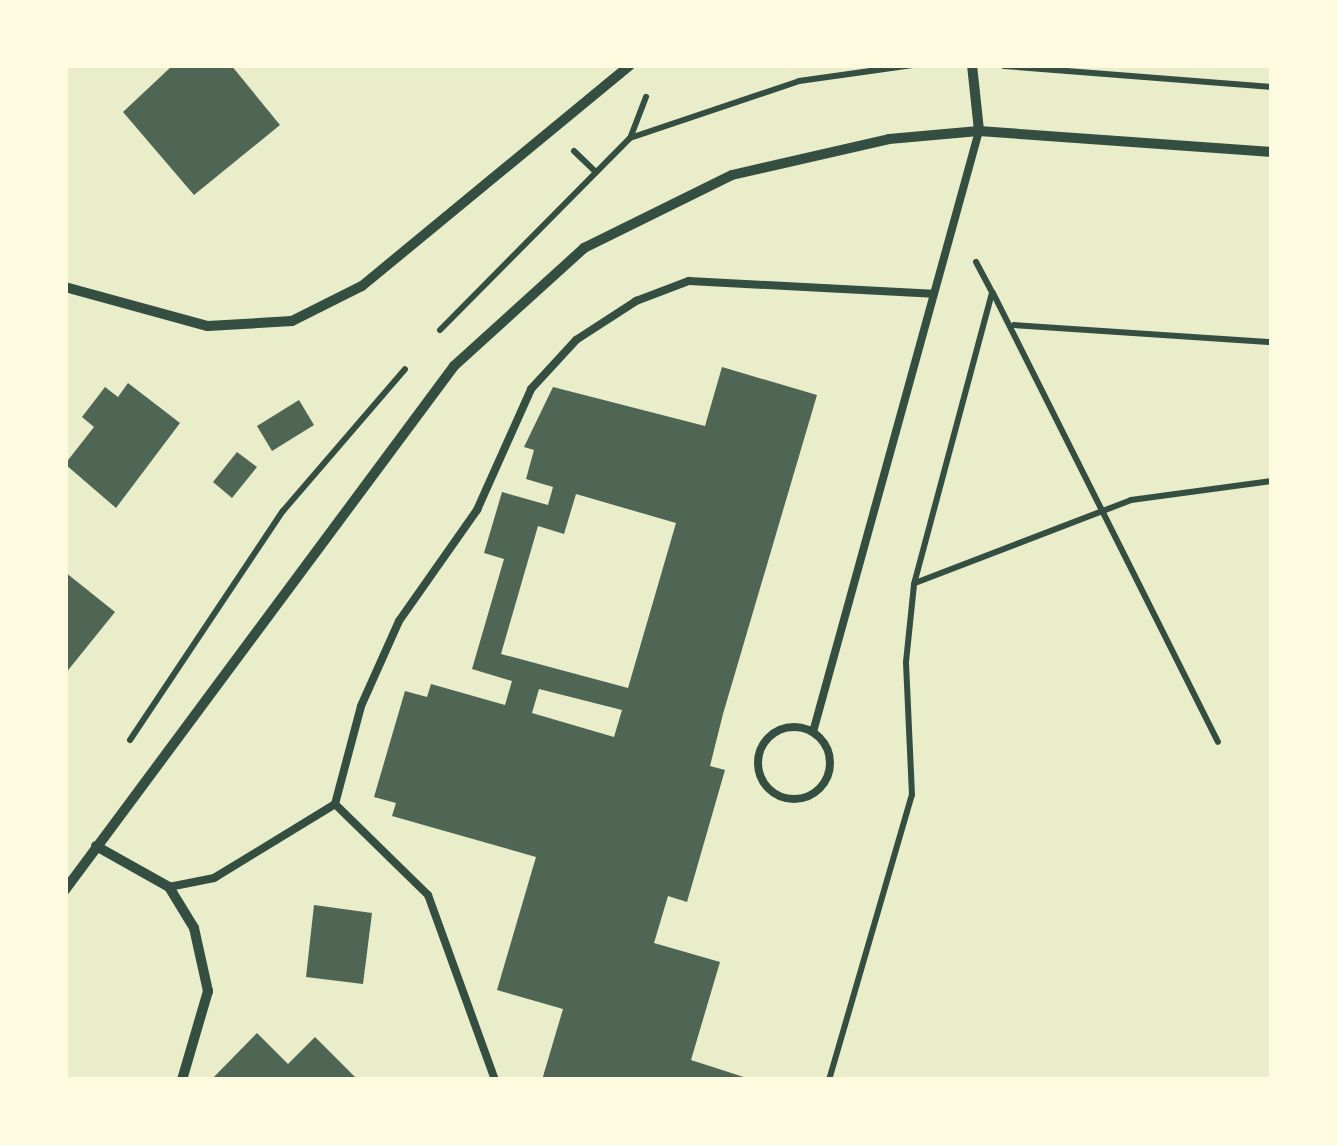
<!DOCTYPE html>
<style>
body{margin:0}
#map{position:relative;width:1337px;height:1145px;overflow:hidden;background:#e9edc9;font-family:"PT Sans",sans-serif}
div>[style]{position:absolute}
.building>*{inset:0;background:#4f6655}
.path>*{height:6px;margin:-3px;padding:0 3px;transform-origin:3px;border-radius:3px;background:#344e41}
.service>*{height:8px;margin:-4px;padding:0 4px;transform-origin:4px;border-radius:4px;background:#344e41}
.service>.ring{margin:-4px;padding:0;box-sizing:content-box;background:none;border:8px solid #344e41;border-radius:50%}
.minor>*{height:10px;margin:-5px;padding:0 5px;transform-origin:5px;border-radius:5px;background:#344e41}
span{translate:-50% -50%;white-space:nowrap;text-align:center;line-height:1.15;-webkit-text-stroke:9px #fefae0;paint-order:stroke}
.frame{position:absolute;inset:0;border:68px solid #fefae0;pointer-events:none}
</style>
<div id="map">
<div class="building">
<div style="clip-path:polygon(173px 65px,231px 65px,280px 125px,194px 195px,123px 112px)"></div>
<div style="clip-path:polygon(evenodd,722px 367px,817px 395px,723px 714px,710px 766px,725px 770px,687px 902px,668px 896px,654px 943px,720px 962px,691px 1060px,753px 1080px,542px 1080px,563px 1009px,497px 990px,536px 857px,392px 816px,396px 803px,374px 797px,405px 691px,427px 697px,431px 684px,505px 705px,512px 681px,472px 669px,504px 559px,484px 553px,502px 492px,548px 505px,553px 487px,526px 479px,534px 450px,524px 447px,553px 387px,705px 426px,722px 367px,576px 494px,676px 523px,628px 688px,501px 654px,538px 526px,564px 534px,576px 494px,722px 367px,539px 689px,622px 710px,614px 737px,532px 713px,539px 689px)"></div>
<div style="clip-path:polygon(128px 383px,180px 423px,116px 508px,65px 464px,94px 427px,82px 417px,105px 387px,118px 397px)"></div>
<div style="clip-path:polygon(299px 400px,314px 425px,272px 451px,257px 426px)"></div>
<div style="clip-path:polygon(237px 452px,257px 467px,232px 498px,213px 482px)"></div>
<div style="clip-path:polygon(65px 572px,115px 612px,65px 674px)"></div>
<div style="clip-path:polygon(314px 905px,372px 913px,363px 984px,306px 977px)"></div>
<div style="clip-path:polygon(257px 1033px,288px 1064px,315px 1037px,358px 1080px,211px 1080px)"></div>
</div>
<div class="path">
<div style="left:1004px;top:66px;width:269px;rotate:4.5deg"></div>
<div style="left:631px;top:136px;width:42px;rotate:-69deg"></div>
<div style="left:574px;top:151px;width:29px;rotate:44deg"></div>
<div style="left:993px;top:293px;width:502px;rotate:63.38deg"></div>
<div style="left:1014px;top:325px;width:259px;rotate:3.8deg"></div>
<div style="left:440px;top:330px;width:270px;rotate:-45.3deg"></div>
<div style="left:630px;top:138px;width:178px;rotate:-18.6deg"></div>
<div style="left:799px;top:81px;width:115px;rotate:-8deg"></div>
<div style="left:915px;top:583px;width:231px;rotate:-21deg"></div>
<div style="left:1131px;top:500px;width:142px;rotate:-7.7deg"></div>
<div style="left:130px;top:740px;width:275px;rotate:-56.3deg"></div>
<div style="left:283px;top:511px;width:187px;rotate:-49.3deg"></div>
<div style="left:829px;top:1080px;width:297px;rotate:-73.8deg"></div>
<div style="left:912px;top:795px;width:133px;rotate:-92.6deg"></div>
<div style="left:906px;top:662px;width:78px;rotate:-84.1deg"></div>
<div style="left:914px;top:584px;width:302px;rotate:-75deg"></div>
<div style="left:992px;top:292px;width:34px;rotate:-118deg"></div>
</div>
<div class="service">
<div class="ring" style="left:758px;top:727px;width:64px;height:64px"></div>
<div style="left:813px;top:732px;width:624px;rotate:-74.56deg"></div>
<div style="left:169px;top:887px;width:46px;rotate:-11.3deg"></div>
<div style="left:214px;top:878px;width:142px;rotate:-31.4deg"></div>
<div style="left:495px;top:1080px;width:197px;rotate:-109.9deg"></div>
<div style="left:428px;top:895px;width:130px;rotate:-135.6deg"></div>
<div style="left:335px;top:804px;width:101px;rotate:-75.1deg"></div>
<div style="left:361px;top:706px;width:93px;rotate:-65.9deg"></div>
<div style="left:399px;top:621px;width:136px;rotate:-54.9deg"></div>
<div style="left:477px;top:510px;width:133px;rotate:-65.9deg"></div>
<div style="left:531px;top:389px;width:67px;rotate:-47.4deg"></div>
<div style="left:576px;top:340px;width:72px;rotate:-33deg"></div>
<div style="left:636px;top:301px;width:57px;rotate:-20.7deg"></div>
<div style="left:689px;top:281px;width:244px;rotate:3deg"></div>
</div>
<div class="minor">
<div style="left:972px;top:65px;width:66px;rotate:83.9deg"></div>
<div style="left:65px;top:287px;width:148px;rotate:15.3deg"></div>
<div style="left:208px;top:326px;width:84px;rotate:-3.4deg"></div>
<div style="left:292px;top:321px;width:78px;rotate:-26.6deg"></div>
<div style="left:362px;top:286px;width:347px;rotate:-39.5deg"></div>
<div style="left:96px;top:846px;width:84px;rotate:29.3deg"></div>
<div style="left:169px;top:887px;width:48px;rotate:58.6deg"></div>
<div style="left:194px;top:928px;width:65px;rotate:77.5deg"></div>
<div style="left:208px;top:991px;width:93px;rotate:106.3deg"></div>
<div style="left:65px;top:890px;width:653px;rotate:-53.41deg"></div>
<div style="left:454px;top:366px;width:176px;rotate:-42.2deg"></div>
<div style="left:584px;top:248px;width:165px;rotate:-26.3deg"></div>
<div style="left:732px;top:175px;width:161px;rotate:-12.9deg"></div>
<div style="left:889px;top:139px;width:90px;rotate:-5.1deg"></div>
<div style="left:979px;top:131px;width:294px;rotate:4.1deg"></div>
</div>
<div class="frame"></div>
</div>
